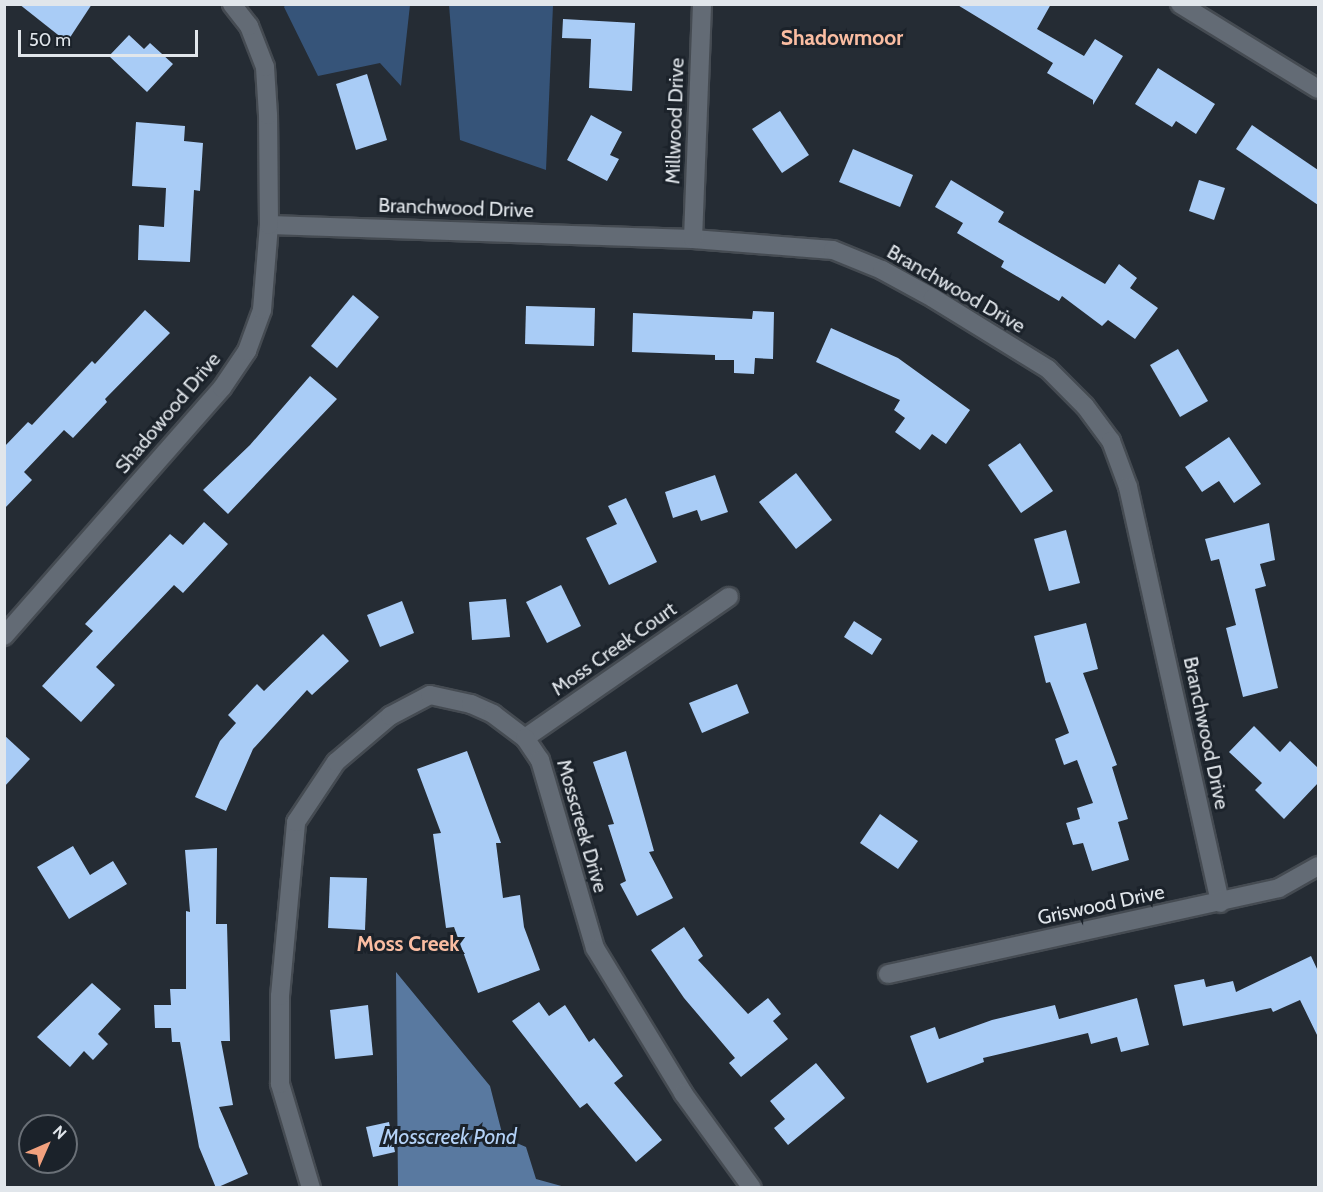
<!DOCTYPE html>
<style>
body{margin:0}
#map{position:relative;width:1323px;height:1192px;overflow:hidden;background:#252c34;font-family:Cabin,sans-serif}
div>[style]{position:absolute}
.forest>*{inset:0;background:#365479}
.water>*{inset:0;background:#5979a0}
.building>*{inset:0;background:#a9ccf6}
.roads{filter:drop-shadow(2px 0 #454b52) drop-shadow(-2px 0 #454b52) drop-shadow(0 2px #454b52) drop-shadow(0 -2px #454b52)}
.minor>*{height:18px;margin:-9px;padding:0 9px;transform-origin:9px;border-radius:9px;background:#636b75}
span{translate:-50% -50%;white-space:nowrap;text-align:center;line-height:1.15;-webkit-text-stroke:6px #1b222a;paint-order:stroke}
.street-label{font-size:20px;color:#e1e6eb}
.neighbourhood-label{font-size:21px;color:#fabda2;font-weight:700}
.water-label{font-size:21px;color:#b4d2f7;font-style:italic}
.frame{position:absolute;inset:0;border:6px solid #e1e6eb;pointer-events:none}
.north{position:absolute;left:18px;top:1114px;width:60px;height:60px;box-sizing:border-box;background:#1b222a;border:2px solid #6a7077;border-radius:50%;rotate:45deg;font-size:16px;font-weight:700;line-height:24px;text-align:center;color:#e1e6eb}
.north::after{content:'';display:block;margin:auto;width:21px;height:27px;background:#f2a17e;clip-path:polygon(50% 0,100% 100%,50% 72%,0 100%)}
.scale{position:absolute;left:18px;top:30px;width:180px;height:27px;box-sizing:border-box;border:3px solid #e1e6eb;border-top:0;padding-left:8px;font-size:18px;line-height:21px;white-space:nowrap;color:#e1e6eb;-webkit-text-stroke:4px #1b222a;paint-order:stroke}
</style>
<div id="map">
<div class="forest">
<div style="clip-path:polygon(286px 4px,410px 5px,401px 86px,380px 63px,318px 76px,284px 7px)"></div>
<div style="clip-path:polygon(449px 5px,553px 5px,546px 170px,460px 140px)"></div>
</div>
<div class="water">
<div style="clip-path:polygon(396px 972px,490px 1086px,503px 1137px,526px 1147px,536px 1179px,565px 1187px,398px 1187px)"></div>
</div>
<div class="building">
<div style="clip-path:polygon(19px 4px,92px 4px,67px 42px)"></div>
<div style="clip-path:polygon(956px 4px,1051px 4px,1037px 29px,1084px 56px,1095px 39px,1123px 56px,1093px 105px,1093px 100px,1047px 73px,1053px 63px)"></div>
<div style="clip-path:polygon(563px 19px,635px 23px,632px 91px,589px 88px,591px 39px,562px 38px)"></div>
<div style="clip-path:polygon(129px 35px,144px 49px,150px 43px,173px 64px,147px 92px,109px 56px)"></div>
<div style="clip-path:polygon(1158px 68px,1215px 104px,1196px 134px,1176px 121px,1172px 127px,1135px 104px)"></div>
<div style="clip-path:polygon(367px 74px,387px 140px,356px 150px,336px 84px)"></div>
<div style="clip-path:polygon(780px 111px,809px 155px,782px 173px,752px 129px)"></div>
<div style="clip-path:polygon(591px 115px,622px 132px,610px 155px,619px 159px,607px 181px,567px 160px)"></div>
<div style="clip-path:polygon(136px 122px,185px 126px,184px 141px,203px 143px,200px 191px,194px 190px,190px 262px,138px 260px,139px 225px,164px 227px,166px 188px,132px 186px)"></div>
<div style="clip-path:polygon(1252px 125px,1318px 170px,1318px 205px,1236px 149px)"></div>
<div style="clip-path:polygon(853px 149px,913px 175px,900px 207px,839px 182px)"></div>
<div style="clip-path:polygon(951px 180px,1004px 212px,998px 222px,1105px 284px,1119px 264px,1137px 278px,1130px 288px,1158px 308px,1135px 339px,1108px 320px,1102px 326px,1062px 296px,1059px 301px,1001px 267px,1004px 261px,957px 233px,963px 223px,935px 207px)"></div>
<div style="clip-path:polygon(1199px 180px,1225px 188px,1214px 220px,1189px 211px)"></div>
<div style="clip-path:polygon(353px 295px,379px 317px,337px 368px,311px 346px)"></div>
<div style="clip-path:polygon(526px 306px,595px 308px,594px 346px,525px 344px)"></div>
<div style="clip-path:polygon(145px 310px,170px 333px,105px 399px,107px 402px,73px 438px,64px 430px,24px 472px,32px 480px,4px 509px,4px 447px,28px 422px,32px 425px,92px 361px,95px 364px)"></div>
<div style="clip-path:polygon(753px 311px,774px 312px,773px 359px,755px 358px,754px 374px,734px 373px,734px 360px,715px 360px,715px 355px,632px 352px,633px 313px,752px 319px)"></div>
<div style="clip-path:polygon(831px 328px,898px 358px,970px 410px,946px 444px,932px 434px,920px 450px,895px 432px,905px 418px,894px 410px,900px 400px,816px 362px)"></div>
<div style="clip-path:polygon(1178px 349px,1208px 401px,1180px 417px,1150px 365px)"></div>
<div style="clip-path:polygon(310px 376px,337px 399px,228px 514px,203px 490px,250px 445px)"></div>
<div style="clip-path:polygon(1229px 437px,1261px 484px,1234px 503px,1219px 481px,1202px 492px,1185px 467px)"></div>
<div style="clip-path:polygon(1020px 443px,1053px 491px,1021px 513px,988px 465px)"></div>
<div style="clip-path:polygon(796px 473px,832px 520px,796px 549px,759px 502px)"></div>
<div style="clip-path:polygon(715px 475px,728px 512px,701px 521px,697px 510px,673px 518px,665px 492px)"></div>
<div style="clip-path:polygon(626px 498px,657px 562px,609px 585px,586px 538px,617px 524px,608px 506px)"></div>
<div style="clip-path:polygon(204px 522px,228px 544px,183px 593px,174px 585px,96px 667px,115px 685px,81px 722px,42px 686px,93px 631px,85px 624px,170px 534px,183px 545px)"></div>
<div style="clip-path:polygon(1269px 523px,1275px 560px,1260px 564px,1266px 586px,1255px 589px,1278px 688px,1243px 697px,1226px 628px,1236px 625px,1219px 559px,1211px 561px,1205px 539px)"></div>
<div style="clip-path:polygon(1066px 530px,1080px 583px,1049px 591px,1034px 539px)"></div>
<div style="clip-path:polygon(561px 585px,581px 626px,547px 643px,526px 602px)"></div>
<div style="clip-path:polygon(506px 599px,510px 637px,472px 640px,469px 602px)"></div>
<div style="clip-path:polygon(402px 601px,414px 633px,380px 647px,367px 615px)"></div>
<div style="clip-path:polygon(854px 621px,882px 639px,872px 655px,844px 637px)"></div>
<div style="clip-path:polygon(1086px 623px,1098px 669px,1083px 673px,1117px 765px,1112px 767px,1128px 819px,1118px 822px,1129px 860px,1092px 871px,1083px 843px,1073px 845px,1066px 823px,1080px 819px,1077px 808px,1093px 803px,1077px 760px,1064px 765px,1055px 739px,1069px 733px,1050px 682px,1046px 683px,1034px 636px)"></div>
<div style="clip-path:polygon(323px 634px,349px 661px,312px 695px,307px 690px,253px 749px,226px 811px,195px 797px,220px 741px,236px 723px,228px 715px,257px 684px,264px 691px)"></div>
<div style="clip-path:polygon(737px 684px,749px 713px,702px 733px,689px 703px)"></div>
<div style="clip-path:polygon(1254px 726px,1280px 752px,1290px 741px,1318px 768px,1318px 783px,1284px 819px,1255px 790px,1262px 783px,1229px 752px)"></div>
<div style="clip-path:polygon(4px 735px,30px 759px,4px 787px)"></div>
<div style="clip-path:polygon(467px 751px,501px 843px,496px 843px,503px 898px,520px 895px,524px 927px,540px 970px,478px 993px,454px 927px,446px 928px,433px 834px,441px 833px,417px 769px)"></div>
<div style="clip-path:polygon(626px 751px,654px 851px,649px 852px,673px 898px,637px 916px,620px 884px,626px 881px,608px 825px,614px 824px,593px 762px)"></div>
<div style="clip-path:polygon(880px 814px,918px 841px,898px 869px,860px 843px)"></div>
<div style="clip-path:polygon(73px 846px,90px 875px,113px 861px,127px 884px,69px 919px,37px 867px)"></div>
<div style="clip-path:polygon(217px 848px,216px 924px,227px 924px,230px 1041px,221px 1041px,233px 1105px,219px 1107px,248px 1174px,216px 1188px,199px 1147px,180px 1042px,172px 1042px,171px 1028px,155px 1028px,154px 1005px,171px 1005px,170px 989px,186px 989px,186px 911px,190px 912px,185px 850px)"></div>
<div style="clip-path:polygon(330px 877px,367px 878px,365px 930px,328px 928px)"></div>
<div style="clip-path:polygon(684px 927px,703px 956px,698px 960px,748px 1014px,768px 998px,781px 1014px,773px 1021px,788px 1039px,741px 1077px,729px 1063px,735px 1058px,684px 998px,651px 950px)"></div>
<div style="clip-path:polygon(1311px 956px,1318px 971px,1318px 1037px,1300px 1000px,1273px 1012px,1271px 1008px,1183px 1026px,1174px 985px,1204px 979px,1206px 987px,1233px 981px,1236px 992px)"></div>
<div style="clip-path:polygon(92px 983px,121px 1009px,98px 1034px,108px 1044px,93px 1060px,84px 1051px,70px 1067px,37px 1037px)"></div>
<div style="clip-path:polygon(1137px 998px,1149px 1045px,1121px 1052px,1117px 1037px,1091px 1044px,1088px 1033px,983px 1058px,984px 1062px,927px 1083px,910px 1036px,935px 1027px,939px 1039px,992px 1020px,1055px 1005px,1059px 1019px)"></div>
<div style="clip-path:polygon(539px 1002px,549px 1016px,565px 1005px,589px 1042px,594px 1038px,623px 1076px,614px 1083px,662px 1140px,636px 1162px,587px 1103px,580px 1108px,512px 1021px)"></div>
<div style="clip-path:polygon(368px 1005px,373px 1055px,335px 1059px,330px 1010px)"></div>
<div style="clip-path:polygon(816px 1063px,845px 1098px,788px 1145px,774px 1128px,785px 1119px,770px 1101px)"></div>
<div style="clip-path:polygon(389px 1122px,395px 1152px,373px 1157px,366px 1127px)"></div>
</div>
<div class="roads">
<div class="minor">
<div style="left:1180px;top:4px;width:162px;rotate:31.6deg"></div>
<div style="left:269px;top:225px;width:424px;rotate:1.9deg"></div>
<div style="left:693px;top:239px;width:140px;rotate:4.5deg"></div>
<div style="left:833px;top:250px;width:53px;rotate:22.2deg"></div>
<div style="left:882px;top:270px;width:58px;rotate:28.8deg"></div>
<div style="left:933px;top:298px;width:135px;rotate:31.7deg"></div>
<div style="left:1048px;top:369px;width:52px;rotate:45deg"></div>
<div style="left:1085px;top:406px;width:44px;rotate:53.4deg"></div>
<div style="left:1111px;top:441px;width:49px;rotate:69.7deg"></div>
<div style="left:1128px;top:487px;width:426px;rotate:77.5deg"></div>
<div style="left:693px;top:239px;width:235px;rotate:-87.8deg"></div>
<div style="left:4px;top:636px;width:330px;rotate:-48.7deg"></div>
<div style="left:222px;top:388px;width:45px;rotate:-56deg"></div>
<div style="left:247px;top:351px;width:44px;rotate:-69.9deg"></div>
<div style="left:262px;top:310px;width:85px;rotate:-85.3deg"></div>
<div style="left:269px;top:225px;width:110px;rotate:-90.5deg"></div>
<div style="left:268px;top:115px;width:48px;rotate:-93.6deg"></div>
<div style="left:265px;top:67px;width:44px;rotate:-111.3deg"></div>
<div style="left:249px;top:26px;width:28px;rotate:-128deg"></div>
<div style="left:525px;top:738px;width:248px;rotate:-34.7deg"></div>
<div style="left:888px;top:974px;width:400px;rotate:-12.4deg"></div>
<div style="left:1279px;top:888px;width:45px;rotate:-29.4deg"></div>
<div style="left:311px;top:1188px;width:109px;rotate:-106.6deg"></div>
<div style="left:280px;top:1084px;width:88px;rotate:-90deg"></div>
<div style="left:280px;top:996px;width:175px;rotate:-84.7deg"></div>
<div style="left:296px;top:822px;width:72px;rotate:-56.3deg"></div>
<div style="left:336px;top:762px;width:71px;rotate:-40.4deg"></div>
<div style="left:390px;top:716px;width:45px;rotate:-27.7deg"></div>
<div style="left:430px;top:695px;width:42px;rotate:12.4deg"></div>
<div style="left:471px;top:704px;width:24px;rotate:24deg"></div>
<div style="left:493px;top:714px;width:40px;rotate:37deg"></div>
<div style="left:525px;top:738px;width:27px;rotate:56deg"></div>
<div style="left:540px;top:760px;width:196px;rotate:73.7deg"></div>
<div style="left:595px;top:948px;width:170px;rotate:58.7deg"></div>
<div style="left:683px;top:1093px;width:117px;rotate:54deg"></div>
</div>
</div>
<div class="street-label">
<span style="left:675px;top:121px;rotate:-88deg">Millwood Drive</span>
<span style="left:456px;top:208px;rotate:2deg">Branchwood Drive</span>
<span style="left:956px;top:289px;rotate:30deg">Branchwood Drive</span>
<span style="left:168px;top:413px;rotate:-50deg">Shadowood Drive</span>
<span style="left:614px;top:649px;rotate:-35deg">Moss Creek Court</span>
<span style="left:1206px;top:733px;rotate:78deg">Branchwood Drive</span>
<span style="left:582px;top:826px;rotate:74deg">Mosscreek Drive</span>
<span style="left:1101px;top:905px;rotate:-12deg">Griswood Drive</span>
</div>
<div class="neighbourhood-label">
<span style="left:842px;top:38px">Shadowmoor</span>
<span style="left:408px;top:944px">Moss Creek</span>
</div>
<div class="water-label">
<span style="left:450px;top:1137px">Mosscreek Pond</span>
</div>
<div class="frame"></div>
<div class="north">N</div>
<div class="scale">50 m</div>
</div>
